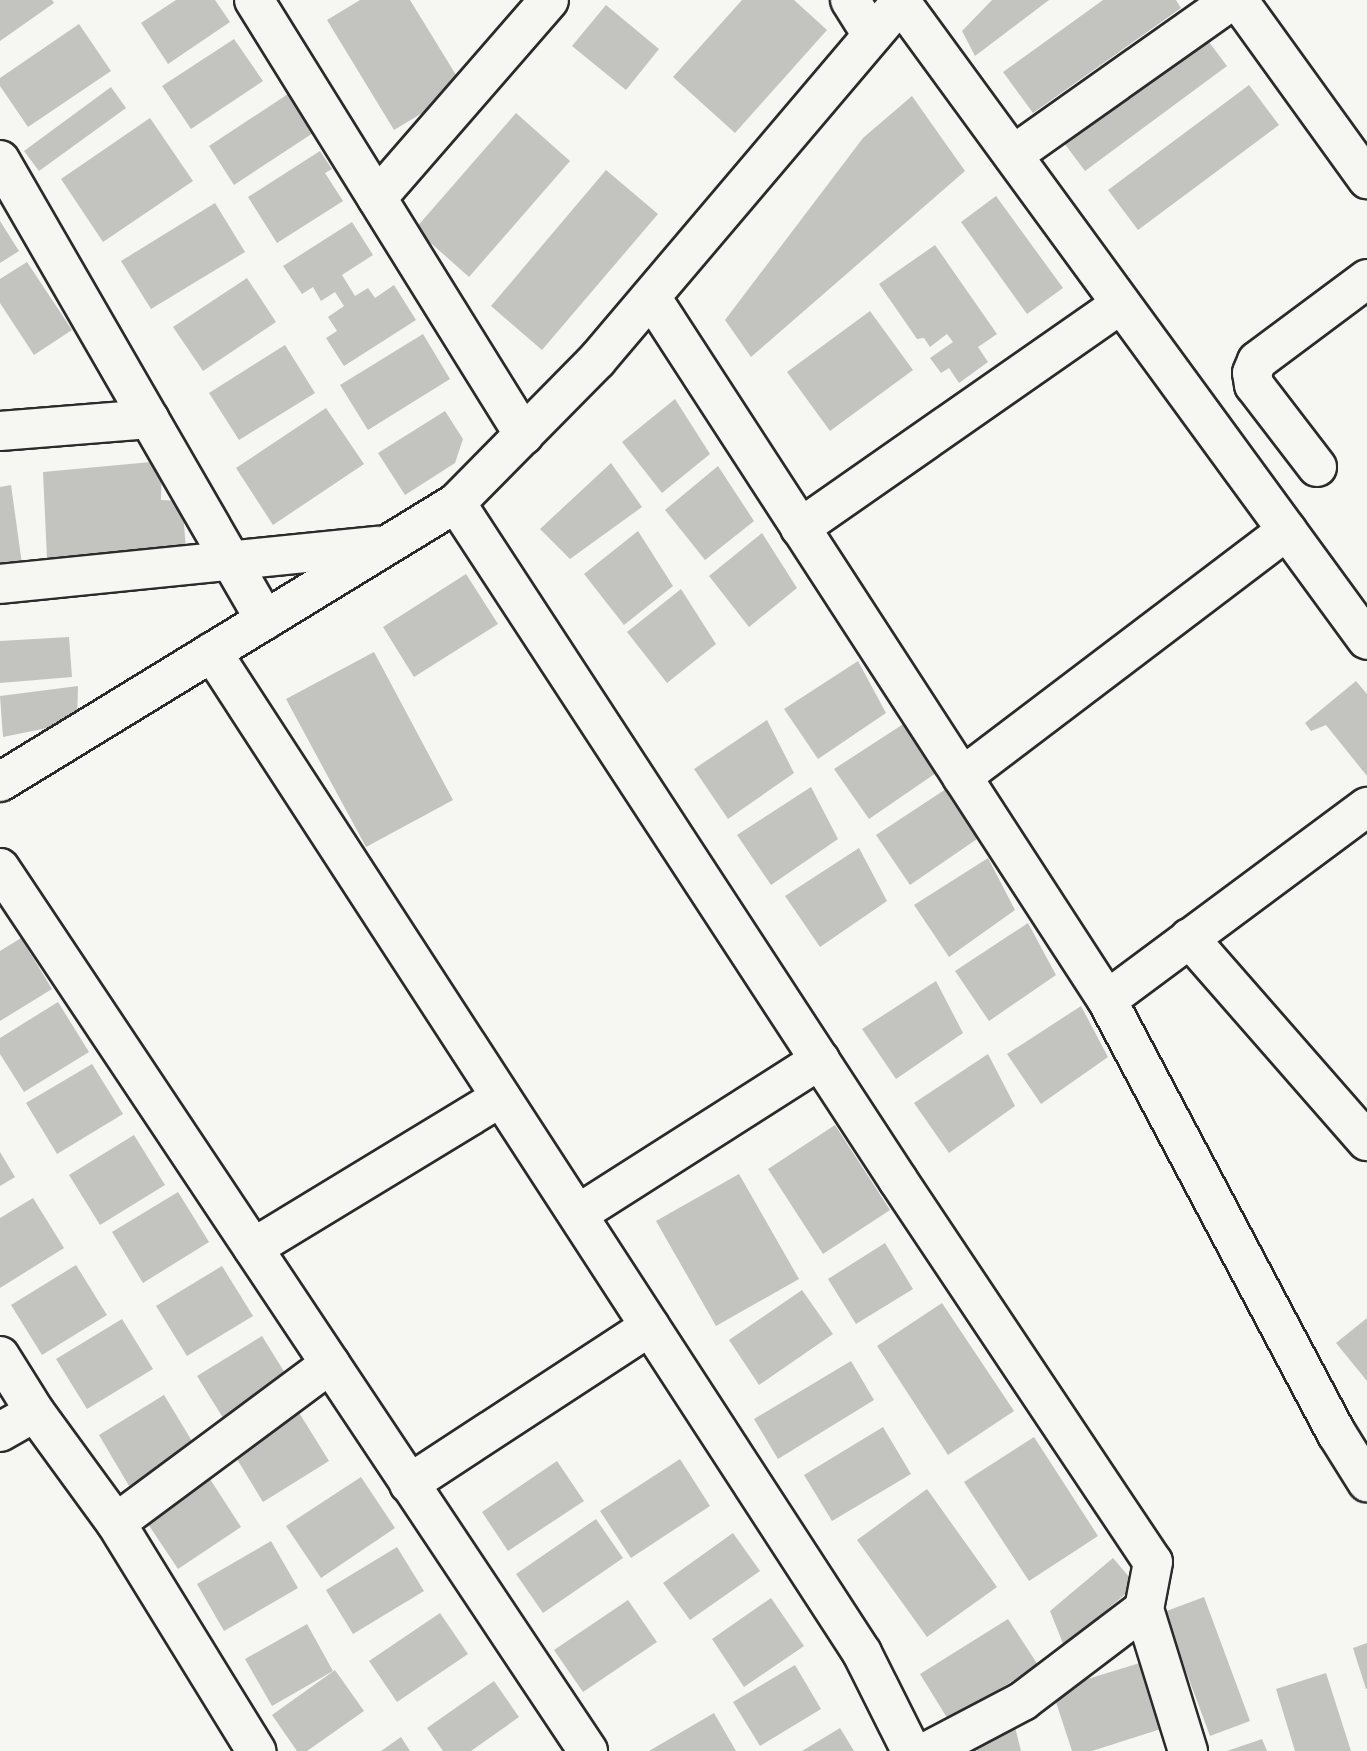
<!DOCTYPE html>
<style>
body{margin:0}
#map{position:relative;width:1367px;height:1751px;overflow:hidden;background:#f6f6f2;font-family:"Playpen Sans",sans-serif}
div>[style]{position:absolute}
.building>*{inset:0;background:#c3c3c0}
.roads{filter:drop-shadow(2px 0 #2b2b2b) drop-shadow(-2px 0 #2b2b2b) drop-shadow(0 2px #2b2b2b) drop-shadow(0 -2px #2b2b2b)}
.minor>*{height:38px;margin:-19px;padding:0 19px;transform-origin:19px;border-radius:19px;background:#f6f6f2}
span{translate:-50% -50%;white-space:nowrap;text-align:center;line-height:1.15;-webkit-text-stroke:7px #f6f6f2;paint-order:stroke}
</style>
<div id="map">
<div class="building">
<div style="clip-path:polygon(0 0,52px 0,54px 3px,0 41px)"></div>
<div style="clip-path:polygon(176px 0,215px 0,230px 22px,168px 64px,141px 23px)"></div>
<div style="clip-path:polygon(360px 0,410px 0,464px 88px,394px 130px,327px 20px)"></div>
<div style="clip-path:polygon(742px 0,794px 0,827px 30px,735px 133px,673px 77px)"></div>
<div style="clip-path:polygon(992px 0,1049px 0,975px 56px,962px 31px)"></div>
<div style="clip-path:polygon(1103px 0,1176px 0,1181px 8px,1033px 113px,1003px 72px)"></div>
<div style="clip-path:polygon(606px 5px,659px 49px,626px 90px,572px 46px)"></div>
<div style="clip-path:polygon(79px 24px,111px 71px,28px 127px,0 86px,0 78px)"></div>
<div style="clip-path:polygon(1200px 30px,1227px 66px,1085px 171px,1058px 135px)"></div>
<div style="clip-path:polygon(234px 39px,263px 81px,191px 129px,162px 86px)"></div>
<div style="clip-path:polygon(1249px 85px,1279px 125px,1138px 230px,1108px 190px)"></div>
<div style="clip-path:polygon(111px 87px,126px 108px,39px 171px,24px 151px)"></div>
<div style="clip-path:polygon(288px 94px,313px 133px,234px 185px,209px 146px)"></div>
<div style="clip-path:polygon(912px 96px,965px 171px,751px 357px,725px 320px,863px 138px)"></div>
<div style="clip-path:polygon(516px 113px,570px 161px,469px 277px,415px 229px)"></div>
<div style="clip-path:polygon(150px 118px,193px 181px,103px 242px,61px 179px)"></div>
<div style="clip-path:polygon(320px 151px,332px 169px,325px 173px,343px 201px,277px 243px,248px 197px)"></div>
<div style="clip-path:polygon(606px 170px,658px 214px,542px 350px,491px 306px)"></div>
<div style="clip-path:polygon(996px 196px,1063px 288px,1027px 314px,961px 222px)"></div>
<div style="clip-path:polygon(215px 203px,245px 252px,151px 309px,121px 261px)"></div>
<div style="clip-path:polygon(0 221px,19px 251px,0 263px)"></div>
<div style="clip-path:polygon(352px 222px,373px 255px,342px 275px,355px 296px,368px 288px,375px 298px,394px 285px,416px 320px,344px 366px,326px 338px,337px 331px,328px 317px,344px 306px,335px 292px,321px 301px,313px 287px,302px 294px,283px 266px)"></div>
<div style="clip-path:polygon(935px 245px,997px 334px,978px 347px,988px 362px,959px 383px,949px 368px,941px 373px,930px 358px,953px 342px,947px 334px,930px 347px,924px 338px,917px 339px,879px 284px)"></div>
<div style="clip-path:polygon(27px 262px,72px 330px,34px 355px,0 303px,0 279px)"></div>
<div style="clip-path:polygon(247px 278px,276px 322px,203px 371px,173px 327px)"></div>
<div style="clip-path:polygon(870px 311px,913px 370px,830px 431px,787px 372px)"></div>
<div style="clip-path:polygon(423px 334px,450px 379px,368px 430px,340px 385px)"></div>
<div style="clip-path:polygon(285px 345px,315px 393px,239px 440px,209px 393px)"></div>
<div style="clip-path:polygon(675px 399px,710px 454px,662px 493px,622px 442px)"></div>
<div style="clip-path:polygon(326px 408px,364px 464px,273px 525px,236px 468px)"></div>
<div style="clip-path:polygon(445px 411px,463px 439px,455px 463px,405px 495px,378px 453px)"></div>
<div style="clip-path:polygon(162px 461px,161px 500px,182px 501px,186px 549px,47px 559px,43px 472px)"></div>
<div style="clip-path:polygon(611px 463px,642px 507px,570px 559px,540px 529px)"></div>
<div style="clip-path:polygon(718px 466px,754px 521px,705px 560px,665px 510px)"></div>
<div style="clip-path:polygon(11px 485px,22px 564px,0 567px,0 487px)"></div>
<div style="clip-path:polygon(638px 531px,673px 586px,624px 625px,584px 574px)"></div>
<div style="clip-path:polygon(762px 533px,797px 588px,749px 627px,709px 576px)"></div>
<div style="clip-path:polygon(466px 574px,498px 624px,414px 677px,383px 627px)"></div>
<div style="clip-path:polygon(681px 589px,716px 644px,667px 683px,627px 632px)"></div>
<div style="clip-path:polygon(69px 637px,72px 677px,0 683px,0 641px)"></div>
<div style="clip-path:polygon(374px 652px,453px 800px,366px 847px,286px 699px)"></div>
<div style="clip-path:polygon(858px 661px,886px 713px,818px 759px,784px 709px)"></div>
<div style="clip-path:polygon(1356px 681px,1367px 694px,1367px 776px,1326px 725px,1311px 731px,1305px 723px)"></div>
<div style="clip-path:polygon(78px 686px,77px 722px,3px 737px,0 696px)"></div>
<div style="clip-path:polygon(767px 720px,794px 773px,728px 819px,694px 769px)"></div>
<div style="clip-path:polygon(908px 721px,936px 773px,869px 819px,834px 769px)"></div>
<div style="clip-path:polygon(811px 787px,838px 839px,771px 885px,737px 835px)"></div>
<div style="clip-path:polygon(949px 787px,977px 839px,910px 885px,876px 835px)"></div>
<div style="clip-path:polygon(859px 848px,887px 901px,820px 947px,785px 896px)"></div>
<div style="clip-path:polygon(988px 858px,1015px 910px,949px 957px,914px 905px)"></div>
<div style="clip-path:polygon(1028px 923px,1056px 975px,989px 1021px,955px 971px)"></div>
<div style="clip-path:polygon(21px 938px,52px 989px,0 1021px,0 951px)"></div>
<div style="clip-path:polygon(936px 981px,963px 1033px,896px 1079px,862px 1029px)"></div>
<div style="clip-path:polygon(58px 1002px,89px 1052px,24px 1092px,0 1054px,0 1038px)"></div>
<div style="clip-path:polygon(1081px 1006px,1108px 1057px,1041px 1104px,1007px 1054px)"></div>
<div style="clip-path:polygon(988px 1054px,1015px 1106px,949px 1153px,914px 1103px)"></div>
<div style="clip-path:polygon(92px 1064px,123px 1114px,57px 1154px,26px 1103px)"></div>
<div style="clip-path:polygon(835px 1125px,890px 1210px,823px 1254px,768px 1169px)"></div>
<div style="clip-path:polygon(134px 1135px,165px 1185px,100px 1225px,69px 1175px)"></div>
<div style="clip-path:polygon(0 1152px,15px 1177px,0 1186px)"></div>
<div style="clip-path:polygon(739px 1174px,799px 1279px,716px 1326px,656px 1221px)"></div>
<div style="clip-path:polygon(178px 1192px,209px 1242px,143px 1283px,112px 1232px)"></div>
<div style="clip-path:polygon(33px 1198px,64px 1248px,0 1288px,0 1218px)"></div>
<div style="clip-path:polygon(885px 1243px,913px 1289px,856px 1324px,828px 1279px)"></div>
<div style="clip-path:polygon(76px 1265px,107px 1315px,42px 1355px,11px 1305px)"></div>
<div style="clip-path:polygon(222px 1266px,253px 1316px,187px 1356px,156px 1306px)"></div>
<div style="clip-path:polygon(802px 1290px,833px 1334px,759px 1385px,729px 1340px)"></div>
<div style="clip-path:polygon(942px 1303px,1014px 1411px,948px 1455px,877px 1346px)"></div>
<div style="clip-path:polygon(1367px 1318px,1367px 1381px,1336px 1343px)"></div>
<div style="clip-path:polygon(122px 1319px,153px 1369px,87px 1409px,56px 1359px)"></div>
<div style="clip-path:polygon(262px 1336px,293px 1386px,228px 1426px,197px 1376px)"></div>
<div style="clip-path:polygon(851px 1361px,874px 1400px,778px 1459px,754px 1419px)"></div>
<div style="clip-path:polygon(164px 1395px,195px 1446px,129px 1486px,99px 1435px)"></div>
<div style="clip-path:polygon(298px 1411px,329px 1461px,263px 1502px,232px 1451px)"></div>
<div style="clip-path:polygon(883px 1427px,911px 1474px,832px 1521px,804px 1475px)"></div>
<div style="clip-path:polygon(1034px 1437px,1098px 1536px,1029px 1581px,964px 1482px)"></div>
<div style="clip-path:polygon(680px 1459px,710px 1506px,631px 1558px,600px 1511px)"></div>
<div style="clip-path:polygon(557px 1461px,584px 1501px,508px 1551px,482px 1512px)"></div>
<div style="clip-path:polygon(361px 1477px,395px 1528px,321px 1578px,286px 1526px)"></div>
<div style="clip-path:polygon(210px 1479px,241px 1527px,178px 1569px,146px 1521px)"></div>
<div style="clip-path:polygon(927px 1489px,997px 1587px,927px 1637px,857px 1540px)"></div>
<div style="clip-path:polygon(596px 1519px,623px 1558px,543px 1613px,516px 1574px)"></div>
<div style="clip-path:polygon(733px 1533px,760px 1571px,690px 1620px,663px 1583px)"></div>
<div style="clip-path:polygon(271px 1541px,298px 1588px,224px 1631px,197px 1584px)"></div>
<div style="clip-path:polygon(397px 1547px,424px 1591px,353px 1634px,326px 1590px)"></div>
<div style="clip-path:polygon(1113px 1558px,1136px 1585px,1064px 1646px,1050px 1611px)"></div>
<div style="clip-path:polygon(1204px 1597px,1250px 1721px,1210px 1736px,1164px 1612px)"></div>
<div style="clip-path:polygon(771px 1598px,804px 1646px,744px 1687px,712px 1639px)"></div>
<div style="clip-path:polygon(628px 1600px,657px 1642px,583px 1692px,554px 1650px)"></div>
<div style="clip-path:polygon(440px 1613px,468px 1654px,397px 1702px,369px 1661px)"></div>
<div style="clip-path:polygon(1008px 1619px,1038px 1665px,949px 1721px,920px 1674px)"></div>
<div style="clip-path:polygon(307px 1624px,333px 1671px,272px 1706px,245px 1659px)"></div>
<div style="clip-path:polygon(1367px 1643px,1367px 1689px,1366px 1689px,1353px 1648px)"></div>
<div style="clip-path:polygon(1143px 1662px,1164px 1728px,1092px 1751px,1072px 1751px,1052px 1690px)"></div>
<div style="clip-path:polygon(795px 1665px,821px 1709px,760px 1746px,733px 1702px)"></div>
<div style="clip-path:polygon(335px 1670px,364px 1711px,307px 1751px,297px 1751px,272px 1715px)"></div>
<div style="clip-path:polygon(1326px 1673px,1351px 1751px,1295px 1751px,1276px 1689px)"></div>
<div style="clip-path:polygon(494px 1681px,519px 1717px,471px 1751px,443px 1751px,427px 1728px)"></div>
<div style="clip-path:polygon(714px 1713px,736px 1751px,649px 1751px)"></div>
<div style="clip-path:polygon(1015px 1727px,1021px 1751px,969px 1751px,966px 1741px)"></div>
<div style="clip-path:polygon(840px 1728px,854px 1751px,802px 1751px)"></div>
<div style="clip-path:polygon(401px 1737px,410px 1751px,381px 1751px)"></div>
<div style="clip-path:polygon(1262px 1739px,1267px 1751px,1227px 1751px)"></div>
</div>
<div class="roads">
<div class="minor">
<div style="left:254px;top:0;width:512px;rotate:58.17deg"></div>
<div style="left:850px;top:0;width:41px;rotate:57.8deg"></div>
<div style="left:1238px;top:0;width:221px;rotate:54.2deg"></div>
<div style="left:900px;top:1px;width:791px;rotate:53.84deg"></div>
<div style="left:1013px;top:155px;width:268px;rotate:-35.3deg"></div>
<div style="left:0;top:160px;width:531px;rotate:60.05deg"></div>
<div style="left:377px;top:198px;width:262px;rotate:-49deg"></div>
<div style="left:651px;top:297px;width:838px;rotate:57.03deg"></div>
<div style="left:1107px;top:1000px;width:491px;rotate:62.1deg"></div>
<div style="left:1337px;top:1434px;width:57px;rotate:58deg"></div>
<div style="left:0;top:431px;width:150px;rotate:-4.6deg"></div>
<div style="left:1317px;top:467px;width:103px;rotate:-127.5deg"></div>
<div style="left:1254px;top:385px;width:12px;rotate:-99deg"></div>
<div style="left:1252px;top:373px;width:13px;rotate:-67deg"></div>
<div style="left:1257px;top:361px;width:137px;rotate:-36.7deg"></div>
<div style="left:456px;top:503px;width:809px;rotate:56.86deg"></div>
<div style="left:898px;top:1180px;width:459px;rotate:56.3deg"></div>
<div style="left:1153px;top:1562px;width:48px;rotate:100.8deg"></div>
<div style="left:1144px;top:1609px;width:152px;rotate:142.8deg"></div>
<div style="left:1023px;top:1701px;width:107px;rotate:152.2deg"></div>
<div style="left:800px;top:528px;width:391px;rotate:-34.9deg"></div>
<div style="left:0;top:584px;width:379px;rotate:-5.8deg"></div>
<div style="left:212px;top:652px;width:1194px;rotate:57deg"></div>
<div style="left:862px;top:1653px;width:110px;rotate:63.4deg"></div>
<div style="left:962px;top:777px;width:408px;rotate:-37.2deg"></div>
<div style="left:0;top:782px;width:535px;rotate:-31.46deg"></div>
<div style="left:456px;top:503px;width:201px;rotate:-45.4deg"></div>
<div style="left:597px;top:360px;width:472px;rotate:-49.7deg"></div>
<div style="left:0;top:868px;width:1061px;rotate:56.34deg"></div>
<div style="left:1189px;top:938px;width:270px;rotate:48.8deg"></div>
<div style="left:1107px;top:1000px;width:324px;rotate:-36.6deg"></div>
<div style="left:578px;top:1214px;width:287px;rotate:-32.5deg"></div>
<div style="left:253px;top:1248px;width:290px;rotate:-31.3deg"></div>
<div style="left:0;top:1356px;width:66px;rotate:58deg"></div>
<div style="left:35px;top:1412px;width:137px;rotate:53.9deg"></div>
<div style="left:116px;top:1523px;width:268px;rotate:58.4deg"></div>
<div style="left:0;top:1432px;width:40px;rotate:-29.7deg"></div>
<div style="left:409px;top:1484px;width:288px;rotate:-33.2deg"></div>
<div style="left:116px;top:1523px;width:267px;rotate:-36.6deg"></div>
<div style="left:1144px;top:1609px;width:149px;rotate:72.8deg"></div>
</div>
</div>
</div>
